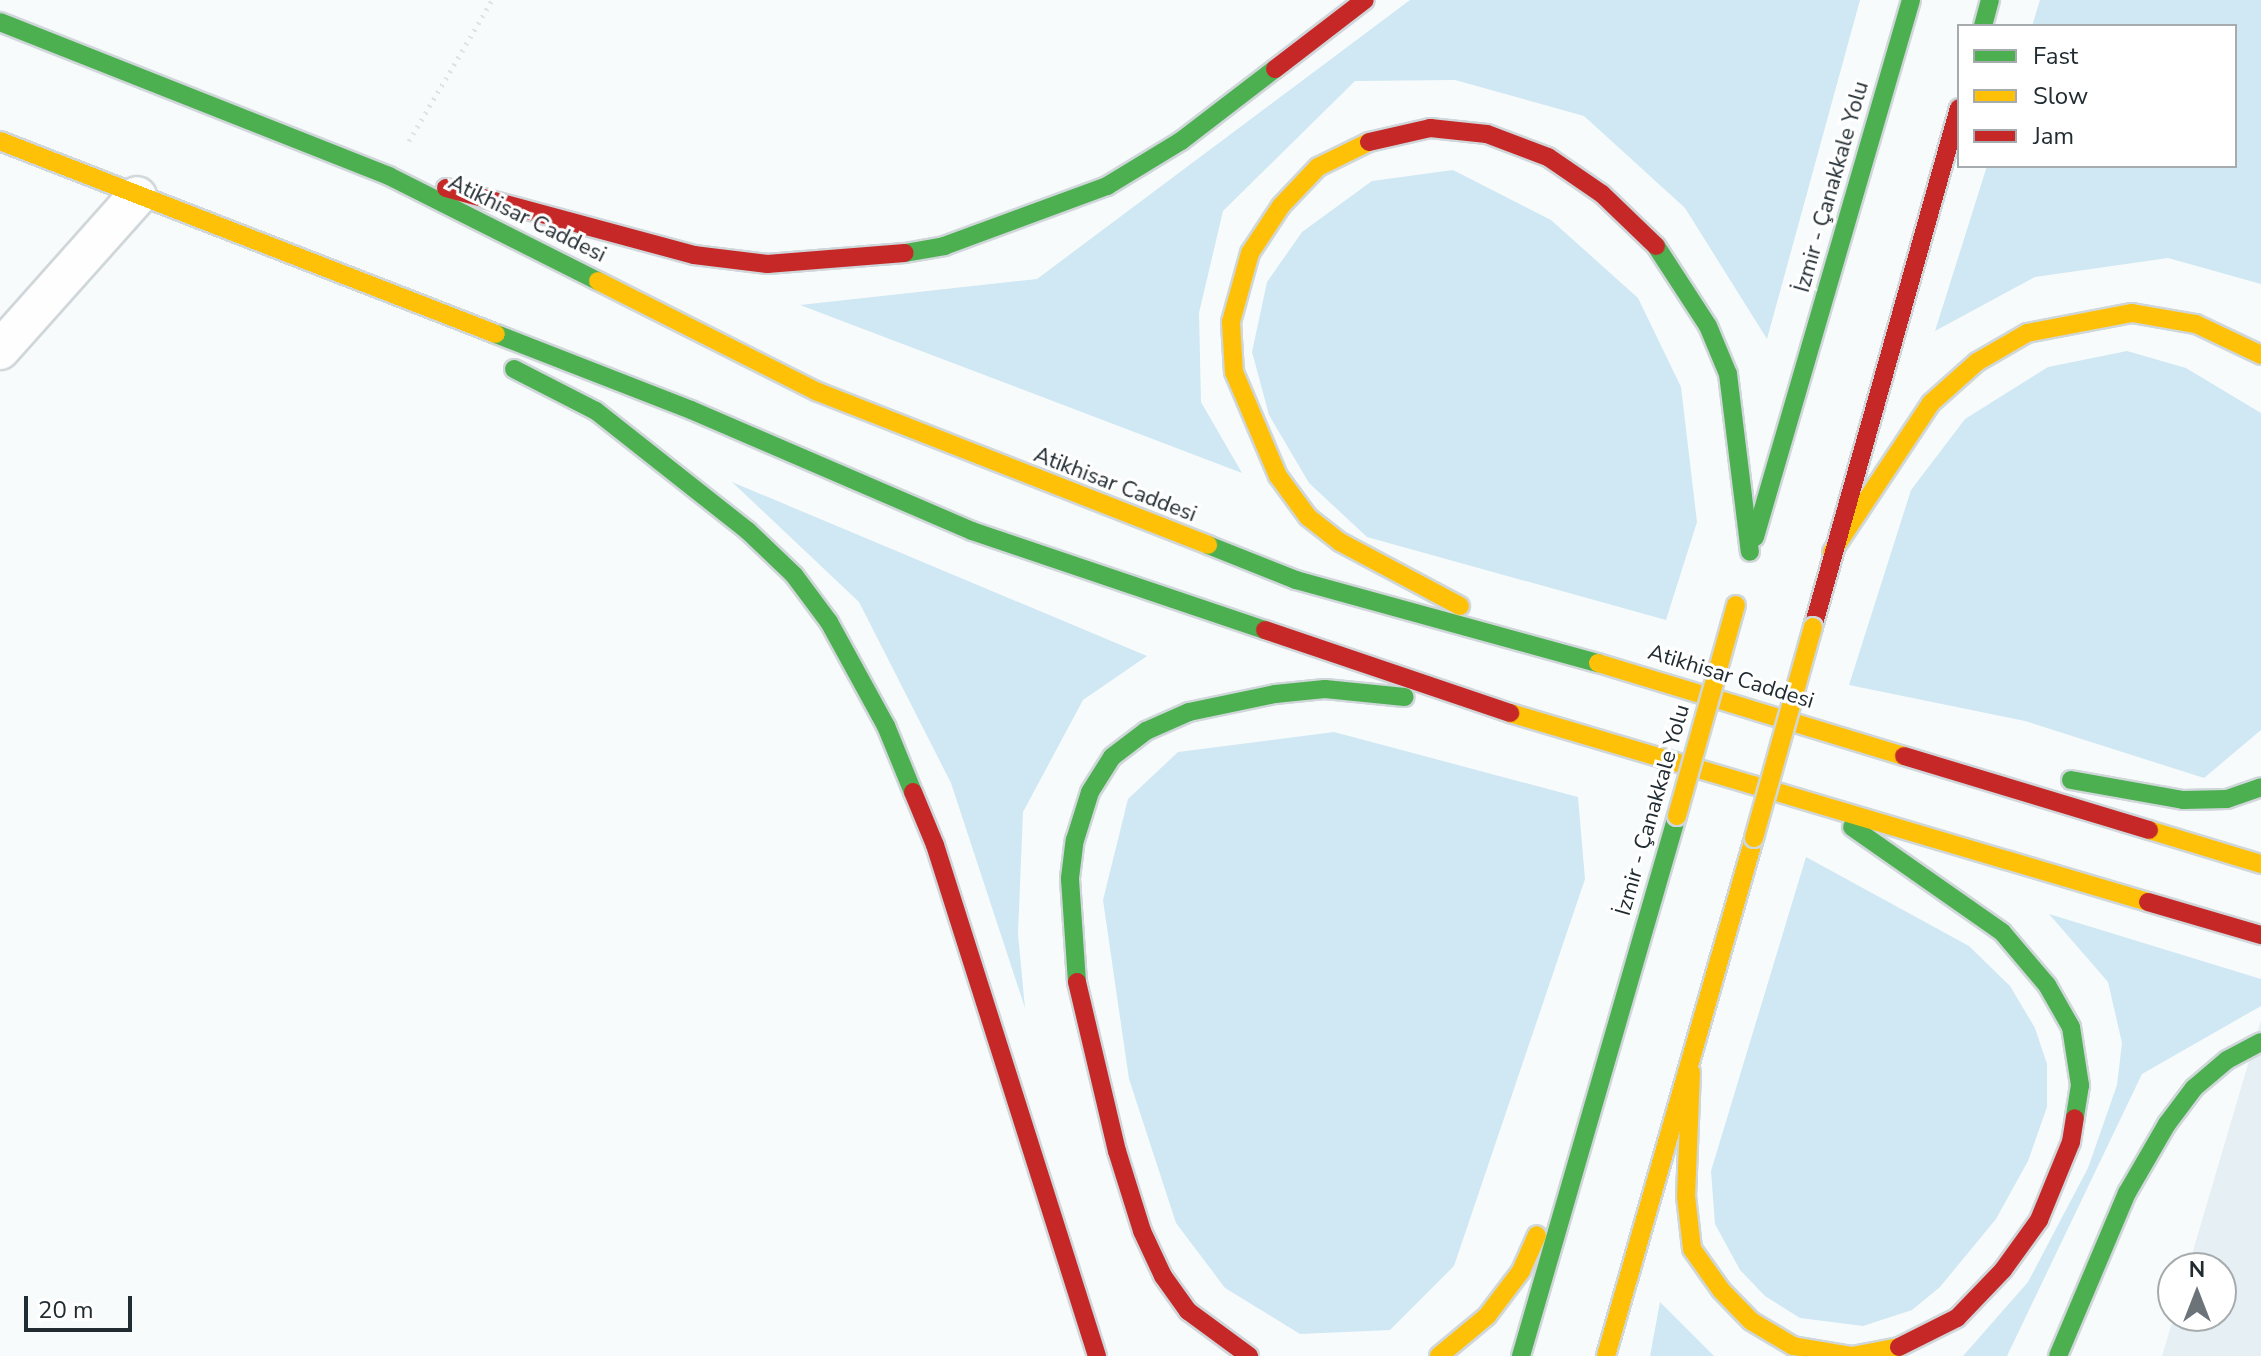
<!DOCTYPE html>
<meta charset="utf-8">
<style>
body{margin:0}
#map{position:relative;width:2261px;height:1356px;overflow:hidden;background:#f8fbfc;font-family:"Nunito Sans",sans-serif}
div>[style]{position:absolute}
.built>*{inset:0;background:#e6eff3}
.green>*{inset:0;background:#cfe8f3}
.path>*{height:5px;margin-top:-2.5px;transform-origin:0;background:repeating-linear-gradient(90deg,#e1e2e2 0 2px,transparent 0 8px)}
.roads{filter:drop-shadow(2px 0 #d0d7da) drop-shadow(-2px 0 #d0d7da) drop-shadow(0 2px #d0d7da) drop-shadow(0 -2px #d0d7da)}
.street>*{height:38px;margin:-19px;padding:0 19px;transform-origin:19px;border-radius:19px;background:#fefeff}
.fast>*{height:18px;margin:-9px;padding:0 9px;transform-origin:9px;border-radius:9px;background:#4caf50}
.slow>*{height:18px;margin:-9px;padding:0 9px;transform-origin:9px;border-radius:9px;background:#ffc107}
.jam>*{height:18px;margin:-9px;padding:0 9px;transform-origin:9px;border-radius:9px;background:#c62828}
.bridges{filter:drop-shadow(2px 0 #d0d7da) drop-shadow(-2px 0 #d0d7da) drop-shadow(0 2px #d0d7da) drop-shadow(0 -2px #d0d7da)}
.slow-bridge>*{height:18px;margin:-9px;padding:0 9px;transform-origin:9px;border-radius:9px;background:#ffc107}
span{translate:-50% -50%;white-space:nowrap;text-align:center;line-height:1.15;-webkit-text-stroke:6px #fff;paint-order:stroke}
.street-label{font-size:22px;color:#212c32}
.legend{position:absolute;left:1957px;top:24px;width:280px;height:144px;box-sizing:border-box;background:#fff;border:2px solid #a6abad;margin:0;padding:10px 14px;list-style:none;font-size:24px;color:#212c32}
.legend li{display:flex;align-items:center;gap:16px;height:40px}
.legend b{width:40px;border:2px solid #a6abad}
.north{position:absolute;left:2157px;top:1252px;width:80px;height:80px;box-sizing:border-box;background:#fff;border:2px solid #a6abad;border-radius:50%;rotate:0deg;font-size:22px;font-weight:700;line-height:32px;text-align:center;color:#212c32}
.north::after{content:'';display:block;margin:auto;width:28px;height:36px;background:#6c7479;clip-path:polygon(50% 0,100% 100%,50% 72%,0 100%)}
.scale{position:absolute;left:24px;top:1296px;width:108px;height:36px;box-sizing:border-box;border:4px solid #212c32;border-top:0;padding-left:10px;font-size:24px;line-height:28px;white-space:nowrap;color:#212c32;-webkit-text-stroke:6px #fff;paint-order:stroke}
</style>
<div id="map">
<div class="built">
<div style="clip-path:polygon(2261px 1020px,2261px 1356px,2162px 1356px,2174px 1316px,2221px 1316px,2221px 1268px,2188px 1268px)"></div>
</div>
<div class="green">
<div style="clip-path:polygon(1410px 0,1860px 0,1767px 339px,1685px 208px,1584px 116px,1455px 80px,1355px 81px,1223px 211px,1199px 313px,1201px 402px,1242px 473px,800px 305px,1037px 279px)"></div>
<div style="clip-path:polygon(2040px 0,2261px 0,2261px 284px,2168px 258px,2035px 277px,1935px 331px,1987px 166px,2235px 166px,2235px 26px,2032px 26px)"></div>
<div style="clip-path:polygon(1453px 170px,1551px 220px,1638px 298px,1681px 387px,1697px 522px,1666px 620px,1367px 537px,1309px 483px,1269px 415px,1252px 352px,1267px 282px,1302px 232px,1372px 181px)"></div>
<div style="clip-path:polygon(2127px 351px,2186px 368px,2261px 413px,2261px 730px,2204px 778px,2025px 721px,1849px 685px,1911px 490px,1965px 419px,2048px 367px)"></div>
<div style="clip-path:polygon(732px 482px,1147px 656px,1083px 700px,1023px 812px,1018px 934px,1025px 1008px,951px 783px,859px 602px)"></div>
<div style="clip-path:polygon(1334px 732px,1578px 797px,1585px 879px,1454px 1266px,1390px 1330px,1300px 1334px,1225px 1288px,1176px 1223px,1129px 1079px,1103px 900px,1128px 799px,1178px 752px)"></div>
<div style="clip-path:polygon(1806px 857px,1969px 946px,2010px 986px,2035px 1028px,2047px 1064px,2047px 1107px,2028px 1161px,1996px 1219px,1940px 1287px,1912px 1310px,1863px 1326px,1800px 1318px,1765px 1296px,1740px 1270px,1715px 1224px,1711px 1171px)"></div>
<div style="clip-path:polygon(2049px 914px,2261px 979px,2261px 1006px,2142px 1074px,2007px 1356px,1963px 1356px,2028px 1282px,2088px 1168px,2117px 1085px,2122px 1043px,2108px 982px)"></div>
<div style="clip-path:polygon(1660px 1302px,1714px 1356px,1650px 1356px)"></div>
</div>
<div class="path">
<div style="left:409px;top:141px;width:164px;rotate:-59.5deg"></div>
</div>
<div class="roads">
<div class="street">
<div style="left:0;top:350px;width:206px;rotate:-48.3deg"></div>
</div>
<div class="fast">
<div style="left:0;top:22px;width:418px;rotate:21.6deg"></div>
<div style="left:389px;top:176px;width:234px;rotate:26.7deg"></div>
<div style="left:1983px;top:26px;width:27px;rotate:-75deg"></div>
<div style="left:1656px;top:246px;width:95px;rotate:57deg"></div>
<div style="left:1708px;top:326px;width:52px;rotate:67.4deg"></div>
<div style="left:1728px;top:374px;width:179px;rotate:83deg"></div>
<div style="left:905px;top:253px;width:40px;rotate:-10deg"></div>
<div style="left:944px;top:246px;width:174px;rotate:-20.2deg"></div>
<div style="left:1107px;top:186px;width:87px;rotate:-31.3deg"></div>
<div style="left:1181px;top:141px;width:118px;rotate:-37.5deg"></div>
<div style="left:496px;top:334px;width:209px;rotate:21.3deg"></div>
<div style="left:691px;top:410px;width:306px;rotate:23.3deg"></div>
<div style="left:972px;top:531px;width:309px;rotate:18.7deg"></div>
<div style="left:514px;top:369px;width:92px;rotate:27.1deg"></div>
<div style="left:596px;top:411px;width:194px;rotate:38.3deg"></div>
<div style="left:748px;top:531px;width:64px;rotate:43.7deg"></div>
<div style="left:794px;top:575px;width:59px;rotate:53.3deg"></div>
<div style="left:829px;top:622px;width:119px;rotate:61.3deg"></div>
<div style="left:886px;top:726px;width:71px;rotate:67.8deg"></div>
<div style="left:1755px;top:537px;width:559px;rotate:-73.8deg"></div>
<div style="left:1208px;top:545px;width:95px;rotate:21.7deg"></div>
<div style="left:1296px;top:580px;width:313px;rotate:15.4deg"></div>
<div style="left:2071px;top:780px;width:114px;rotate:10.1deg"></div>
<div style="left:2183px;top:800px;width:44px;rotate:-1.3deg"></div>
<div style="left:2227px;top:799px;width:36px;rotate:-19deg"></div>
<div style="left:1852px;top:827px;width:183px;rotate:35deg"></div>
<div style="left:2002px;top:932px;width:70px;rotate:49.7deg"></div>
<div style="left:2047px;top:985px;width:48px;rotate:60.3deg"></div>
<div style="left:2071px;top:1027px;width:59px;rotate:81.2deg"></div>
<div style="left:2080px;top:1085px;width:33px;rotate:99deg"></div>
<div style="left:1077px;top:982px;width:104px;rotate:-93.9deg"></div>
<div style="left:1070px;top:878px;width:38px;rotate:-83deg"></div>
<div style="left:1075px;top:840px;width:50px;rotate:-72.6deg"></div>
<div style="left:1090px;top:792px;width:41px;rotate:-57.8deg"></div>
<div style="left:1112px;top:757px;width:43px;rotate:-37.4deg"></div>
<div style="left:1146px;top:731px;width:47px;rotate:-23.8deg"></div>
<div style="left:1189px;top:712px;width:88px;rotate:-11.8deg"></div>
<div style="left:1275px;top:694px;width:50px;rotate:-5.7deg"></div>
<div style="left:1325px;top:689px;width:80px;rotate:5.7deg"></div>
<div style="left:1521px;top:1356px;width:562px;rotate:-73.89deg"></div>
<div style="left:2058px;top:1356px;width:177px;rotate:-67.1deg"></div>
<div style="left:2127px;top:1193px;width:80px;rotate:-59.9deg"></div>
<div style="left:2167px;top:1124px;width:45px;rotate:-53.1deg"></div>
<div style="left:2194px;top:1088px;width:43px;rotate:-40.3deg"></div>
<div style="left:2227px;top:1060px;width:38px;rotate:-28deg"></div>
</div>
<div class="slow">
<div style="left:0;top:141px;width:532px;rotate:21.26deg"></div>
<div style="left:1369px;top:142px;width:57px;rotate:153.9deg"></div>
<div style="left:1318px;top:167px;width:54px;rotate:133.5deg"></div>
<div style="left:1281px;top:206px;width:56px;rotate:123.4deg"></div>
<div style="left:1250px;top:253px;width:72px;rotate:105.4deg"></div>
<div style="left:1231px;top:322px;width:50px;rotate:86.6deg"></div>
<div style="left:1234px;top:372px;width:113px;rotate:67.1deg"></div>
<div style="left:1278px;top:476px;width:51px;rotate:53.8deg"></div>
<div style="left:1308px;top:517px;width:41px;rotate:38deg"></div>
<div style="left:1340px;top:542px;width:136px;rotate:28.1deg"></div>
<div style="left:598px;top:281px;width:246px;rotate:26.8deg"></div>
<div style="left:818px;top:392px;width:419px;rotate:21.4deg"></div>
<div style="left:1832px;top:552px;width:179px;rotate:-56.4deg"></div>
<div style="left:1931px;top:403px;width:62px;rotate:-41.7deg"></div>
<div style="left:1977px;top:362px;width:58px;rotate:-30.1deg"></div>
<div style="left:2027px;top:333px;width:107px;rotate:-10.8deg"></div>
<div style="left:2132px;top:313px;width:65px;rotate:9.8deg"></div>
<div style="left:2196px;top:324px;width:72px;rotate:25.5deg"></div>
<div style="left:1598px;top:663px;width:320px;rotate:16.9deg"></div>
<div style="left:1510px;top:713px;width:665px;rotate:16.5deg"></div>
<div style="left:2149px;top:830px;width:117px;rotate:16.9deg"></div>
<div style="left:1691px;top:1072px;width:124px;rotate:92.3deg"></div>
<div style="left:1686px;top:1196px;width:53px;rotate:83.5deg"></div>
<div style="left:1692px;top:1249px;width:50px;rotate:54.7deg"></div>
<div style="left:1721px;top:1290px;width:43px;rotate:45.9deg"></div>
<div style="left:1751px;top:1321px;width:49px;rotate:30.8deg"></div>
<div style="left:1793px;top:1346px;width:60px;rotate:9.6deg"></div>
<div style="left:1852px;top:1356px;width:48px;rotate:-10.8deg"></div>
<div style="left:1439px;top:1356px;width:62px;rotate:-39.8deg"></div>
<div style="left:1487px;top:1316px;width:56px;rotate:-52.9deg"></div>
<div style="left:1521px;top:1271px;width:39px;rotate:-66deg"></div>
<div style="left:1606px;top:1356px;width:539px;rotate:-74.05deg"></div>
</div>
<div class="jam">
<div style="left:1275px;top:69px;width:113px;rotate:-37.5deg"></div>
<div style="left:1369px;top:142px;width:63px;rotate:-12.9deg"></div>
<div style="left:1430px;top:128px;width:57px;rotate:6deg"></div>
<div style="left:1487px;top:134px;width:65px;rotate:20.7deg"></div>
<div style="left:1548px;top:157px;width:65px;rotate:34.4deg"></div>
<div style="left:1602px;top:194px;width:75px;rotate:43.9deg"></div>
<div style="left:446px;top:188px;width:257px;rotate:15.1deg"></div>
<div style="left:694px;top:255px;width:74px;rotate:7deg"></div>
<div style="left:767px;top:264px;width:138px;rotate:-4.6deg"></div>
<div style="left:1813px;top:627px;width:539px;rotate:-74.29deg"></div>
<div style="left:1265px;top:630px;width:259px;rotate:18.7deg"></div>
<div style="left:1904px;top:756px;width:256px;rotate:16.8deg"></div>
<div style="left:913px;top:792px;width:57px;rotate:67.5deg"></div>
<div style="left:935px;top:845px;width:536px;rotate:72.41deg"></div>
<div style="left:2148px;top:902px;width:118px;rotate:16.3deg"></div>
<div style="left:1077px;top:982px;width:174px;rotate:76.7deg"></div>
<div style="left:1117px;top:1151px;width:84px;rotate:72.6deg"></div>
<div style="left:1142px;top:1231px;width:50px;rotate:65deg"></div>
<div style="left:1163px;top:1276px;width:43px;rotate:54.5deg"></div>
<div style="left:1188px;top:1311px;width:76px;rotate:36.4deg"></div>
<div style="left:1899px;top:1347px;width:65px;rotate:-26.6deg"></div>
<div style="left:1957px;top:1318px;width:66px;rotate:-46.2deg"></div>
<div style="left:2003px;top:1270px;width:62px;rotate:-54.2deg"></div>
<div style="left:2039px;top:1220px;width:84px;rotate:-67.7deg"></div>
<div style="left:2071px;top:1142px;width:24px;rotate:-81deg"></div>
</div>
</div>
<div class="bridges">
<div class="slow-bridge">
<div style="left:1677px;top:816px;width:219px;rotate:-74.4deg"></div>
<div style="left:1754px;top:838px;width:219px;rotate:-74.4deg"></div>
</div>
</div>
<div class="street-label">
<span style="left:1832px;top:187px;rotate:-74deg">İzmir - Çanakkale Yolu</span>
<span style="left:527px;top:219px;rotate:26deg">Atikhisar Caddesi</span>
<span style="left:1115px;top:485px;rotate:21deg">Atikhisar Caddesi</span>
<span style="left:1731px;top:677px;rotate:17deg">Atikhisar Caddesi</span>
<span style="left:1653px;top:810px;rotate:-74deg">İzmir - Çanakkale Yolu</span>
</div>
<ul class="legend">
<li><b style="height:10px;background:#4caf50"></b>Fast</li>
<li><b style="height:10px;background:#ffc107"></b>Slow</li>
<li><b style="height:10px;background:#c62828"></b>Jam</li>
</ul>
<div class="north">N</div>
<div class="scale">20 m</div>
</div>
